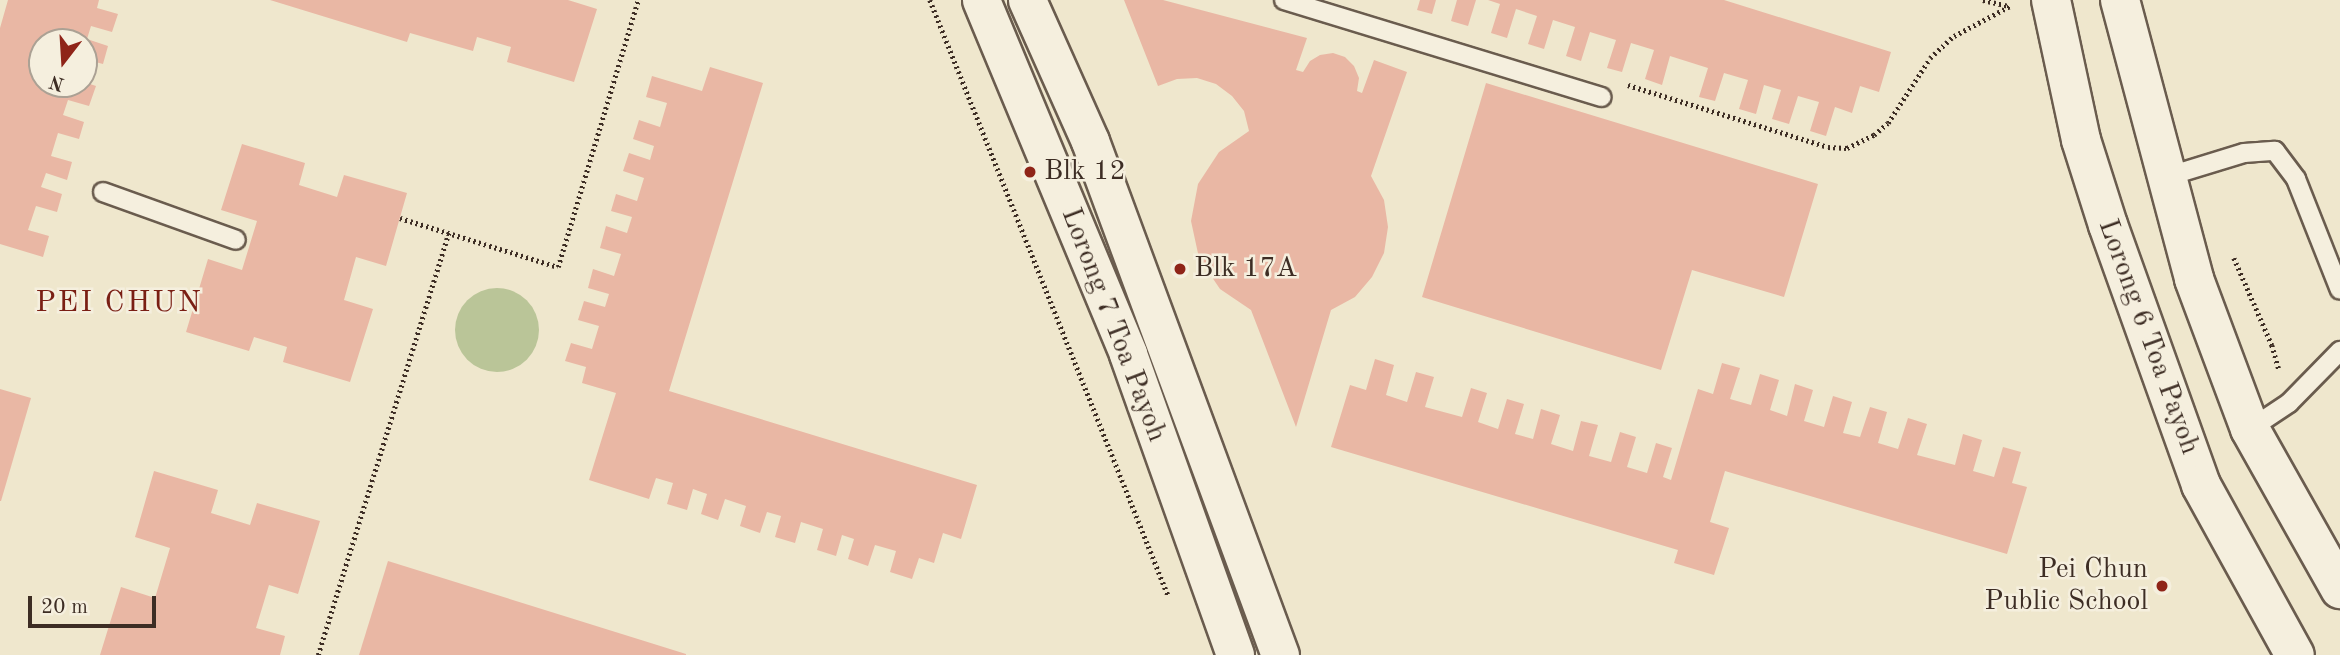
<!DOCTYPE html>
<style>
body{margin:0}
#map{position:relative;width:2340px;height:655px;overflow:hidden;background:#efe7cd;font-family:"Old Standard TT",serif}
div>[style]{position:absolute}
.green>*{inset:0;background:#bac598}
.round{border-radius:50%}
.building>*{inset:0;background:#e9b7a4}
.path>*{height:4.5px;margin-top:-2.25px;transform-origin:0;background:repeating-linear-gradient(90deg,#3d2d24 0 2px,transparent 0 5.5px)}
.roads{filter:drop-shadow(2px 0 #6a5c4e) drop-shadow(-2px 0 #6a5c4e) drop-shadow(0 2px #6a5c4e) drop-shadow(0 -2px #6a5c4e)}
.service>*{height:18px;margin:-9px;padding:0 9px;transform-origin:9px;border-radius:9px;background:#f5efde}
.minor>*{height:37px;margin:-18.5px;padding:0 18.5px;transform-origin:18.5px;border-radius:18.5px;background:#f5efde}
.secondary>*{height:38px;margin:-19px;padding:0 19px;transform-origin:19px;border-radius:19px;background:#f5efde}
.dots>*{width:19px;height:19px;translate:-50% -50%;box-sizing:border-box;border:4px solid #f5efde;border-radius:50%}
span{translate:-50% -50%;white-space:nowrap;text-align:center;line-height:1.15;-webkit-text-stroke:5px #f5efde;paint-order:stroke}
.poi-label{font-size:28px;color:#3d2d24}
.left{translate:0 -50%;text-align:left}
.right{translate:-100% -50%;text-align:right}
.street-label{font-size:28px;color:#3d2d24}
.neighbourhood-label{font-size:30px;color:#7a1f14;letter-spacing:2px}
.north{position:absolute;left:28px;top:28px;width:70px;height:70px;box-sizing:border-box;background:#f5efde;border:2px solid #aba194;border-radius:50%;rotate:197deg;font-size:19px;font-weight:700;line-height:28px;text-align:center;color:#3d2d24}
.north::after{content:'';display:block;margin:auto;width:24px;height:32px;background:#8f2418;clip-path:polygon(50% 0,100% 100%,50% 72%,0 100%)}
.scale{position:absolute;left:28px;top:596px;width:128px;height:32px;box-sizing:border-box;border:4px solid #3d2d24;border-top:0;padding-left:9px;font-size:21px;line-height:24px;white-space:nowrap;color:#3d2d24;-webkit-text-stroke:5px #f5efde;paint-order:stroke}
</style>
<div id="map">
<div class="green">
<div class="round" style="left:455px;top:288px;width:84px;height:84px"></div>
</div>
<div class="building">
<div style="clip-path:polygon(8px 0,99px 0,97px 8px,118px 14px,112px 32px,91px 26px,87px 39px,108px 46px,103px 64px,84px 59px,84px 42px,42px 42px,42px 84px,84px 82px,96px 86px,89px 106px,68px 100px,63px 115px,84px 122px,79px 139px,58px 133px,51px 156px,72px 162px,67px 180px,46px 173px,41px 187px,62px 194px,57px 212px,36px 206px,28px 230px,49px 236px,43px 257px,0 244px,0 28px)"></div>
<div style="clip-path:polygon(270px 0,568px 0,597px 9px,574px 82px,507px 62px,511px 47px,477px 37px,473px 51px,410px 33px,407px 42px)"></div>
<div style="clip-path:polygon(1124px 0,1163px 0,1307px 38px,1296px 70px,1303px 72px,1310px 61px,1320px 55px,1333px 53px,1345px 57px,1354px 66px,1359px 78px,1357px 91px,1362px 93px,1374px 60px,1407px 72px,1371px 176px,1384px 200px,1388px 227px,1384px 253px,1372px 277px,1355px 297px,1331px 310px,1296px 427px,1251px 310px,1220px 289px,1199px 258px,1191px 221px,1198px 184px,1219px 152px,1249px 131px,1244px 111px,1232px 96px,1216px 84px,1197px 78px,1177px 79px,1158px 86px)"></div>
<div style="clip-path:polygon(1420px 0,1436px 0,1432px 14px,1417px 10px)"></div>
<div style="clip-path:polygon(1457px 0,1476px 0,1468px 26px,1451px 21px)"></div>
<div style="clip-path:polygon(1488px 0,1724px 0,1891px 52px,1879px 92px,1860px 86px,1852px 113px,1835px 107px,1826px 136px,1810px 131px,1819px 102px,1798px 96px,1789px 124px,1772px 119px,1781px 90px,1764px 85px,1756px 114px,1739px 109px,1748px 80px,1724px 73px,1715px 101px,1699px 97px,1708px 68px,1670px 56px,1662px 85px,1645px 79px,1654px 50px,1631px 43px,1622px 72px,1607px 68px,1616px 40px,1590px 32px,1581px 61px,1566px 56px,1575px 27px,1553px 20px,1544px 49px,1528px 44px,1537px 16px,1516px 9px,1507px 38px,1491px 33px,1500px 4px)"></div>
<div style="clip-path:polygon(710px 67px,763px 83px,669px 391px,977px 485px,961px 539px,943px 533px,934px 563px,919px 558px,912px 579px,890px 572px,896px 551px,875px 545px,868px 566px,848px 559px,854px 539px,842px 535px,836px 556px,817px 550px,823px 529px,801px 522px,795px 543px,775px 537px,781px 516px,767px 512px,760px 533px,740px 526px,746px 506px,725px 499px,718px 520px,701px 514px,707px 494px,693px 489px,687px 510px,667px 504px,673px 483px,656px 478px,649px 499px,589px 480px,616px 393px,582px 383px,586px 367px,565px 361px,571px 343px,592px 349px,599px 326px,578px 320px,584px 301px,605px 307px,609px 294px,588px 288px,593px 269px,614px 276px,621px 254px,600px 248px,606px 226px,627px 233px,632px 217px,611px 211px,616px 194px,637px 201px,644px 178px,623px 171px,629px 153px,650px 160px,654px 146px,633px 139px,639px 120px,660px 127px,667px 103px,646px 97px,652px 76px,702px 91px)"></div>
<div style="clip-path:polygon(1486px 83px,1818px 184px,1784px 297px,1692px 270px,1661px 370px,1422px 297px)"></div>
<div style="clip-path:polygon(242px 144px,305px 163px,299px 185px,337px 197px,344px 175px,407px 193px,386px 266px,356px 257px,344px 300px,373px 309px,350px 382px,283px 362px,287px 347px,254px 337px,249px 351px,186px 332px,208px 259px,242px 270px,257px 221px,221px 210px)"></div>
<div style="clip-path:polygon(1375px 359px,1394px 365px,1386px 395px,1407px 402px,1416px 372px,1434px 377px,1425px 407px,1462px 417px,1471px 388px,1487px 393px,1478px 422px,1498px 429px,1507px 399px,1524px 404px,1515px 434px,1533px 439px,1541px 409px,1560px 415px,1551px 444px,1573px 451px,1581px 421px,1598px 425px,1589px 456px,1611px 462px,1620px 432px,1636px 437px,1627px 467px,1647px 473px,1656px 443px,1672px 448px,1663px 477px,1671px 480px,1698px 389px,1713px 394px,1722px 363px,1740px 368px,1730px 399px,1751px 405px,1760px 374px,1779px 380px,1770px 410px,1787px 416px,1795px 384px,1813px 390px,1804px 421px,1824px 427px,1833px 396px,1852px 402px,1843px 433px,1860px 437px,1870px 407px,1887px 412px,1878px 443px,1898px 449px,1908px 418px,1927px 424px,1917px 455px,1955px 465px,1963px 434px,1982px 440px,1973px 471px,1994px 477px,2003px 447px,2021px 452px,2012px 483px,2027px 487px,2007px 554px,1725px 471px,1710px 522px,1729px 528px,1714px 575px,1674px 563px,1678px 550px,1331px 447px,1350px 385px,1366px 390px)"></div>
<div style="clip-path:polygon(0 389px,31px 398px,1px 501px,0 501px)"></div>
<div style="clip-path:polygon(154px 471px,218px 490px,211px 513px,250px 525px,257px 503px,320px 521px,298px 594px,269px 585px,256px 628px,285px 636px,280px 655px,100px 655px,121px 587px,155px 598px,170px 548px,135px 537px)"></div>
<div style="clip-path:polygon(388px 561px,686px 654px,686px 655px,359px 655px)"></div>
</div>
<div class="path">
<div style="left:930px;top:0;width:641px;rotate:68.2deg"></div>
<div style="left:1983px;top:0;width:27px;rotate:13deg"></div>
<div style="left:1628px;top:85px;width:209px;rotate:17.2deg"></div>
<div style="left:1828px;top:147px;width:19px;rotate:3deg"></div>
<div style="left:1847px;top:148px;width:30px;rotate:-26deg"></div>
<div style="left:1874px;top:135px;width:18px;rotate:-41deg"></div>
<div style="left:1888px;top:123px;width:77px;rotate:-57.1deg"></div>
<div style="left:1930px;top:58px;width:33px;rotate:-43deg"></div>
<div style="left:1954px;top:36px;width:64px;rotate:-28.2deg"></div>
<div style="left:400px;top:218px;width:165px;rotate:17.2deg"></div>
<div style="left:558px;top:267px;width:279px;rotate:-73.3deg"></div>
<div style="left:2234px;top:258px;width:95px;rotate:66.4deg"></div>
<div style="left:2272px;top:345px;width:25px;rotate:74deg"></div>
<div style="left:318px;top:655px;width:442px;rotate:-72.8deg"></div>
</div>
<div class="roads">
<div class="service">
<div style="left:1284px;top:0;width:332px;rotate:17deg"></div>
<div style="left:2169px;top:176px;width:78px;rotate:-17deg"></div>
<div style="left:2244px;top:153px;width:31px;rotate:-4deg"></div>
<div style="left:2275px;top:151px;width:35px;rotate:53deg"></div>
<div style="left:2296px;top:179px;width:119px;rotate:68.4deg"></div>
<div style="left:103px;top:192px;width:141px;rotate:19.8deg"></div>
<div style="left:2250px;top:429px;width:47px;rotate:-33.7deg"></div>
<div style="left:2289px;top:403px;width:73px;rotate:-45.6deg"></div>
</div>
<div class="minor">
<div style="left:981px;top:0;width:383px;rotate:67.4deg"></div>
<div style="left:1128px;top:354px;width:319px;rotate:70.4deg"></div>
<div style="left:1027px;top:0;width:154px;rotate:65.9deg"></div>
<div style="left:1090px;top:141px;width:548px;rotate:69.71deg"></div>
</div>
<div class="secondary">
<div style="left:2051px;top:0;width:143px;rotate:77.9deg"></div>
<div style="left:2081px;top:140px;width:89px;rotate:72.4deg"></div>
<div style="left:2108px;top:225px;width:276px;rotate:70.3deg"></div>
<div style="left:2201px;top:485px;width:194px;rotate:61.1deg"></div>
<div style="left:2120px;top:0;width:289px;rotate:75.1deg"></div>
<div style="left:2194px;top:279px;width:160px;rotate:69.5deg"></div>
<div style="left:2250px;top:429px;width:184px;rotate:60.6deg"></div>
</div>
</div>
<div class="dots">
<div style="left:1030px;top:172px;background:#8f2418"></div>
<div style="left:1180px;top:269px;background:#8f2418"></div>
<div style="left:2162px;top:586px;background:#8f2418"></div>
</div>
<div class="poi-label">
<span class="left" style="left:1044px;top:172px">Blk 12</span>
<span class="left" style="left:1194px;top:269px">Blk 17A</span>
<span class="right" style="left:2148px;top:586px">Pei Chun<br>Public School</span>
</div>
<div class="street-label">
<span style="left:1113px;top:325px;rotate:69deg">Lorong 7 Toa Payoh</span>
<span style="left:2148px;top:337px;rotate:70deg">Lorong 6 Toa Payoh</span>
</div>
<div class="neighbourhood-label">
<span style="left:119px;top:303px">PEI CHUN</span>
</div>
<div class="north">N</div>
<div class="scale">20 m</div>
</div>
